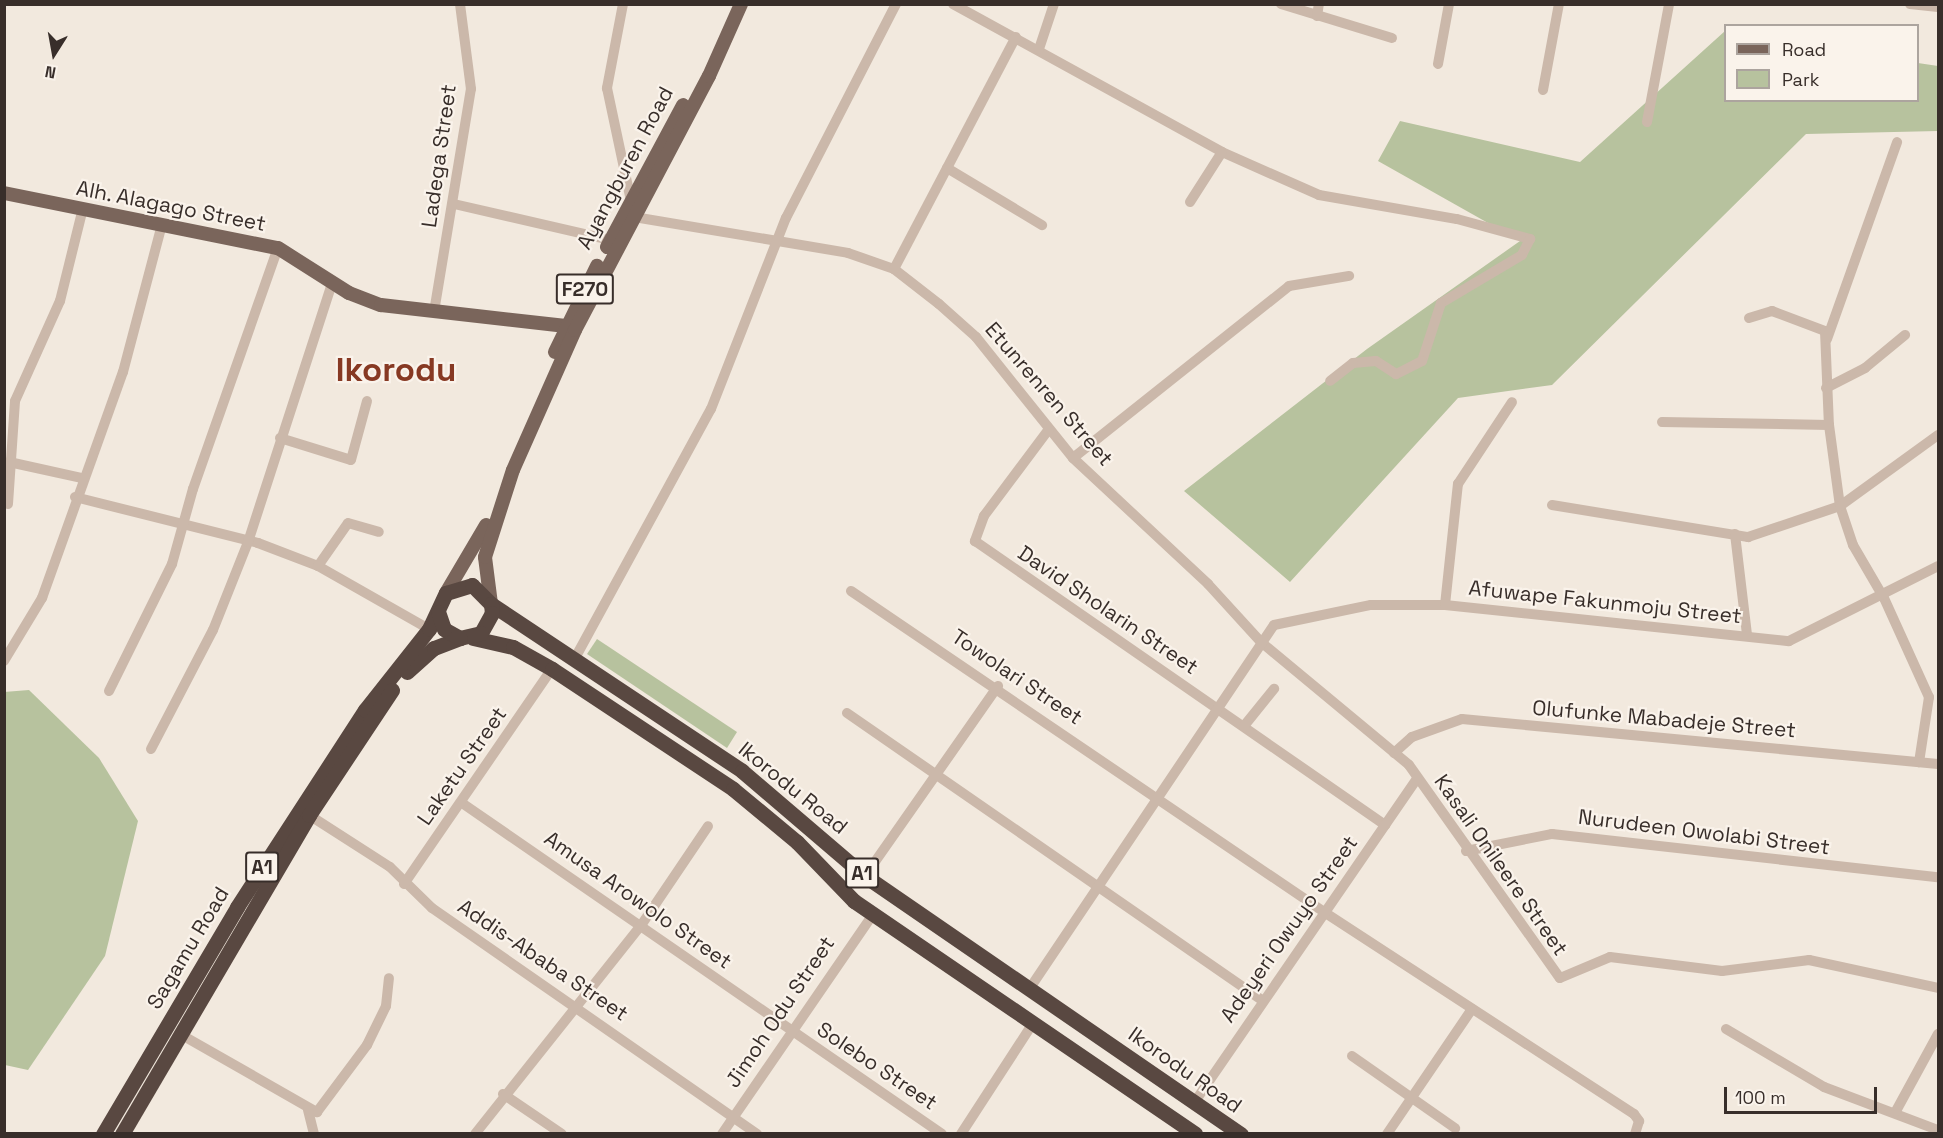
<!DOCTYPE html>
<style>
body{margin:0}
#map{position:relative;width:1943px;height:1138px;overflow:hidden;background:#f2e9de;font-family:"Space Grotesk",sans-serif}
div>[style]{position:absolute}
.green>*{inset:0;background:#b7c29e}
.minor>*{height:10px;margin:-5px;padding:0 5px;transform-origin:5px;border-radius:5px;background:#cbb8aa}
.major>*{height:14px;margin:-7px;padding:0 7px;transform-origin:7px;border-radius:7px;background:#7a655b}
.highway>*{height:15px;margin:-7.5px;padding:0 7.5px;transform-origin:7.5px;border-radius:7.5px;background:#594841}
span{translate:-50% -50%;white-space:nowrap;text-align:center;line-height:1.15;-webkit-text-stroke:4.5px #faf3eb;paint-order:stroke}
.shield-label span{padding:2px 4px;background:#faf3eb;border:2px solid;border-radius:4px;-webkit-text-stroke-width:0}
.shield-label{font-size:20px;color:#382e2a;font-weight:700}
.street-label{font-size:21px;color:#382e2a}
.town-label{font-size:33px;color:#873923;font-weight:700}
.frame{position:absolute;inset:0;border:6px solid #382e2a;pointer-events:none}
.legend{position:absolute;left:1724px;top:24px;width:195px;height:78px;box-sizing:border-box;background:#faf3eb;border:2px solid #aca49e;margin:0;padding:8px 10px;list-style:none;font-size:18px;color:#382e2a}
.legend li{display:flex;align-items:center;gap:12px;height:30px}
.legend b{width:30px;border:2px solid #aca49e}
.north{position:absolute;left:24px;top:24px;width:60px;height:60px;-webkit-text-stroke:4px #faf3eb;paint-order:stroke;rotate:191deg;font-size:16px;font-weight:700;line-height:24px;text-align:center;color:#382e2a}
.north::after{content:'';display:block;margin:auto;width:21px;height:27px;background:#382e2a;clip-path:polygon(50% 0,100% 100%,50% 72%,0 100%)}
.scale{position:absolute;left:1724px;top:1087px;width:153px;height:27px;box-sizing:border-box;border:3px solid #382e2a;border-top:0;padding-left:8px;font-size:18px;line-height:21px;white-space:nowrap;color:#382e2a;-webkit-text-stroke:4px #faf3eb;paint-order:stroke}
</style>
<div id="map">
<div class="green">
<div style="clip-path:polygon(1725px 31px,1726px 100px,1918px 100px,1918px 63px,1938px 66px,1938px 131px,1806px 134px,1552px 385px,1458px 398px,1290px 582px,1184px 491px,1367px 349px,1520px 241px,1378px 161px,1400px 121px,1580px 162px)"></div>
<div style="clip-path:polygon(597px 639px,737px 732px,727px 748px,587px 654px)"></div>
<div style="clip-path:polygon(29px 690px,99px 758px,138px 821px,105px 956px,28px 1070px,5px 1065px,4px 692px)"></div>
</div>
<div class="minor">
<div style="left:623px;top:4px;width:86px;rotate:100.8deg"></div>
<div style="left:607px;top:88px;width:116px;rotate:78deg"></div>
<div style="left:953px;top:4px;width:307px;rotate:28.8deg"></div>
<div style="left:1222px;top:152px;width:106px;rotate:23.9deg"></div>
<div style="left:1319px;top:195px;width:140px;rotate:9.9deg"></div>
<div style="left:1457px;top:219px;width:76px;rotate:15.3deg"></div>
<div style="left:1530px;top:239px;width:18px;rotate:117deg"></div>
<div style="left:1522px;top:255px;width:94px;rotate:149.3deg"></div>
<div style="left:1441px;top:303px;width:61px;rotate:108.1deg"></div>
<div style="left:1422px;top:361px;width:29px;rotate:153deg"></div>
<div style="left:1396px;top:374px;width:24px;rotate:-147deg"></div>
<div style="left:1376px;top:361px;width:23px;rotate:175deg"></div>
<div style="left:1353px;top:363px;width:29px;rotate:142deg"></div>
<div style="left:1281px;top:4px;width:116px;rotate:17deg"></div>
<div style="left:1910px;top:4px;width:28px;rotate:6deg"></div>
<div style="left:1317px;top:16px;width:12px;rotate:-81deg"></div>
<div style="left:1039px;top:49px;width:47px;rotate:-71.6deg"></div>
<div style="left:1438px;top:64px;width:61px;rotate:-79.6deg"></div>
<div style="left:1543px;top:90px;width:87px;rotate:-79.5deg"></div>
<div style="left:1647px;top:122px;width:120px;rotate:-79.4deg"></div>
<div style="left:947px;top:168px;width:111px;rotate:31deg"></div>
<div style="left:1190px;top:202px;width:59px;rotate:-57.4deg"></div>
<div style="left:454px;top:204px;width:160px;rotate:13deg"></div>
<div style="left:634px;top:217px;width:217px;rotate:9.5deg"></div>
<div style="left:848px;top:253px;width:49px;rotate:19.2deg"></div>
<div style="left:894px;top:269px;width:57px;rotate:37.9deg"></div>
<div style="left:939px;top:304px;width:50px;rotate:41.7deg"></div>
<div style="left:976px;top:337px;width:155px;rotate:51.3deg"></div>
<div style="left:1073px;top:458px;width:185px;rotate:43deg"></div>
<div style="left:1208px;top:584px;width:79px;rotate:47.6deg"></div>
<div style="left:1261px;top:642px;width:192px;rotate:39.7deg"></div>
<div style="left:1409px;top:765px;width:261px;rotate:54.7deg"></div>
<div style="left:1560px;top:978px;width:54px;rotate:-22.8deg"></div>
<div style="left:1610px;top:957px;width:113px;rotate:7.1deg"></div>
<div style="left:1722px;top:971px;width:88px;rotate:-7.2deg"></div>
<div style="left:1809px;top:960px;width:132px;rotate:12.2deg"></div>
<div style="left:894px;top:269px;width:262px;rotate:-62.3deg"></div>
<div style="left:434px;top:312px;width:226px;rotate:-80.6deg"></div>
<div style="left:471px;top:89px;width:86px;rotate:-97.4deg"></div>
<div style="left:1749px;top:318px;width:24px;rotate:-17deg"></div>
<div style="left:1772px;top:311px;width:57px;rotate:20.7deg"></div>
<div style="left:1825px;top:331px;width:94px;rotate:87.6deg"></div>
<div style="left:1829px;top:425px;width:82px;rotate:82.3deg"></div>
<div style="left:1840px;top:506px;width:41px;rotate:71.6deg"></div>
<div style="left:1853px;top:545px;width:61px;rotate:59.7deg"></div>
<div style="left:1884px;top:598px;width:109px;rotate:65.6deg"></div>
<div style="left:1929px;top:697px;width:66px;rotate:98.7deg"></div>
<div style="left:1827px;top:339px;width:209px;rotate:-70.4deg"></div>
<div style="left:1826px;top:388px;width:44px;rotate:-27.1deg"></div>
<div style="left:1865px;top:368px;width:52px;rotate:-39.5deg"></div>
<div style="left:1662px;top:422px;width:167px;rotate:1deg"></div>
<div style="left:1049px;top:429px;width:109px;rotate:126.8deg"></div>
<div style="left:984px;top:516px;width:27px;rotate:110deg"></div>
<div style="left:975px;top:541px;width:499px;rotate:34.7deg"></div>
<div style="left:280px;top:438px;width:74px;rotate:17.2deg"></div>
<div style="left:351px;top:460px;width:61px;rotate:-74.8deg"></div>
<div style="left:1073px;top:458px;width:276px;rotate:-38.5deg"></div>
<div style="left:1289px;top:286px;width:61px;rotate:-9.5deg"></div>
<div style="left:9px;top:462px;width:75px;rotate:12.4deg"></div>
<div style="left:75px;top:497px;width:189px;rotate:14.1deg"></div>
<div style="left:258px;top:543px;width:64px;rotate:21deg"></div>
<div style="left:318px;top:566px;width:128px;rotate:29.6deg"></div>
<div style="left:8px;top:504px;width:103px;rotate:-86.1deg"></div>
<div style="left:15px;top:401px;width:110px;rotate:-65.8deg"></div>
<div style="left:60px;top:301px;width:92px;rotate:-76.1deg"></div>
<div style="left:1552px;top:505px;width:199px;rotate:9.3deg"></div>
<div style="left:1748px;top:537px;width:97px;rotate:-18.6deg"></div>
<div style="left:1840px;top:506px;width:121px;rotate:-35.9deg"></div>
<div style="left:1735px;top:534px;width:102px;rotate:83.2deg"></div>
<div style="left:318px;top:566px;width:52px;rotate:-55.1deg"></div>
<div style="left:348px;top:523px;width:32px;rotate:16deg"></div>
<div style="left:851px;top:591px;width:572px;rotate:34.16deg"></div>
<div style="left:1324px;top:912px;width:370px;rotate:33.1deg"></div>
<div style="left:1634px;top:1114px;width:9px;rotate:54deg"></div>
<div style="left:1639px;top:1121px;width:14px;rotate:107deg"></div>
<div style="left:1445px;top:605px;width:122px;rotate:-83.9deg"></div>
<div style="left:1458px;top:484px;width:98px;rotate:-56.6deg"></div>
<div style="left:574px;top:660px;width:286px;rotate:-61.4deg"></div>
<div style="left:711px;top:409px;width:205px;rotate:-68.6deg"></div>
<div style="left:786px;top:218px;width:241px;rotate:-62.8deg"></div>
<div style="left:4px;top:661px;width:74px;rotate:-58.9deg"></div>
<div style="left:42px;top:598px;width:240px;rotate:-70.3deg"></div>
<div style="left:123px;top:372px;width:153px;rotate:-75.2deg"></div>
<div style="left:109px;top:691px;width:142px;rotate:-63.6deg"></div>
<div style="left:172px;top:564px;width:78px;rotate:-74.4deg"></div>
<div style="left:193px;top:489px;width:256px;rotate:-70.6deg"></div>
<div style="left:847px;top:713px;width:505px;rotate:34.67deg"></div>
<div style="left:1244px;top:726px;width:48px;rotate:-51deg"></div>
<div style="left:151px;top:749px;width:134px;rotate:-62.5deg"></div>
<div style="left:213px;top:630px;width:95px;rotate:-68.3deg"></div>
<div style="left:248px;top:542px;width:272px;rotate:-72deg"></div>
<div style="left:1394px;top:753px;width:24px;rotate:-42deg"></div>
<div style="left:1412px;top:737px;width:53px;rotate:-19.8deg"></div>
<div style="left:1462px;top:719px;width:478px;rotate:5.4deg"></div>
<div style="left:462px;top:803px;width:583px;rotate:34.59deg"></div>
<div style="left:309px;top:815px;width:96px;rotate:32.7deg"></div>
<div style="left:390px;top:867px;width:59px;rotate:44.3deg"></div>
<div style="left:432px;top:908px;width:396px;rotate:34.8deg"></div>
<div style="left:1466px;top:851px;width:88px;rotate:-11.2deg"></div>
<div style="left:1552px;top:834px;width:388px;rotate:6.4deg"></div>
<div style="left:865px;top:876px;width:232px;rotate:-55deg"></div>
<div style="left:404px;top:884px;width:261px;rotate:-55.5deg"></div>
<div style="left:1030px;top:988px;width:437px;rotate:-56.1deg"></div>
<div style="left:1274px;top:625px;width:99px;rotate:-11.7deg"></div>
<div style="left:1371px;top:605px;width:74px"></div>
<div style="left:1445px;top:605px;width:346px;rotate:6deg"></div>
<div style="left:1789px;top:641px;width:167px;rotate:-26.7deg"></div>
<div style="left:1726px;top:1029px;width:114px;rotate:30.6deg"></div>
<div style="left:1824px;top:1087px;width:122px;rotate:20.7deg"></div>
<div style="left:180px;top:1034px;width:158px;rotate:29.7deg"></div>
<div style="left:317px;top:1112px;width:84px;rotate:-53.3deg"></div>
<div style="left:367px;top:1045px;width:43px;rotate:-64deg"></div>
<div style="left:386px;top:1006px;width:28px;rotate:-84deg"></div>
<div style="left:1352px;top:1056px;width:126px;rotate:35deg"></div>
<div style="left:503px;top:1094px;width:71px;rotate:34.1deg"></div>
<div style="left:1194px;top:1103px;width:394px;rotate:-55.5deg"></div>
<div style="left:308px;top:1110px;width:25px;rotate:76deg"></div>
<div style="left:1896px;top:1111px;width:88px;rotate:-61.4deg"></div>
<div style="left:475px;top:1134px;width:268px;rotate:-51.5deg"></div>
<div style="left:642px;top:924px;width:118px;rotate:-56deg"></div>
<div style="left:722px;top:1134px;width:267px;rotate:-55.5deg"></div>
<div style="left:961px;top:1134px;width:132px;rotate:-57deg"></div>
<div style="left:1387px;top:1134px;width:151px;rotate:-55.8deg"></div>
</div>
<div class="major">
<div style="left:4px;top:193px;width:279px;rotate:11.4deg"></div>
<div style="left:278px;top:248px;width:84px;rotate:32.4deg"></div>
<div style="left:349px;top:293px;width:34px;rotate:21deg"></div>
<div style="left:381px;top:305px;width:186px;rotate:6.5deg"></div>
<div style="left:607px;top:247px;width:161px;rotate:-61.8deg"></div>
<div style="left:555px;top:352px;width:96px;rotate:-64deg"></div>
<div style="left:446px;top:593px;width:79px;rotate:-59.5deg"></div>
<div style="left:491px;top:604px;width:47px;rotate:-97.3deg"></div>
<div style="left:485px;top:557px;width:91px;rotate:-72.2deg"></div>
<div style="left:513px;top:470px;width:153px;rotate:-66.1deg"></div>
<div style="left:575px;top:330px;width:287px;rotate:-62.2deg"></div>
<div style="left:709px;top:76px;width:79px;rotate:-66deg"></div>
</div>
<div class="highway">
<div style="left:491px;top:604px;width:301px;rotate:33.6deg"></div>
<div style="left:742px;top:771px;width:162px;rotate:40.5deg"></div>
<div style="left:865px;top:876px;width:456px;rotate:34.5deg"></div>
<div style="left:473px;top:638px;width:41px;rotate:12.7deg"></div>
<div style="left:513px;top:647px;width:45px;rotate:29.4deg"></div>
<div style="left:552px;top:669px;width:217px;rotate:33.5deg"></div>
<div style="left:733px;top:789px;width:83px;rotate:39.6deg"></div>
<div style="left:797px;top:842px;width:82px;rotate:46deg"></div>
<div style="left:854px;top:901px;width:413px;rotate:34.3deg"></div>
<div style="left:407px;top:672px;width:36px;rotate:-42deg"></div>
<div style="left:434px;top:648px;width:28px;rotate:-21deg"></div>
<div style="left:103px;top:1134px;width:264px;rotate:-59.4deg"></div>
<div style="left:237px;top:907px;width:235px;rotate:-57deg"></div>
<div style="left:365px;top:710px;width:103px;rotate:-51.7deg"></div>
<div style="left:429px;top:629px;width:40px;rotate:-65deg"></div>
<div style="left:446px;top:593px;width:27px;rotate:-17deg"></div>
<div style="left:472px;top:585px;width:27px;rotate:45deg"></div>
<div style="left:491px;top:604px;width:9px;rotate:84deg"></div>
<div style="left:492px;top:613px;width:23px;rotate:119deg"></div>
<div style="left:481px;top:633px;width:22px;rotate:167deg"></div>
<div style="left:460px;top:638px;width:18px;rotate:-151deg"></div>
<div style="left:444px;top:629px;width:18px;rotate:-109deg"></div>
<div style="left:122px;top:1134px;width:370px;rotate:-59.6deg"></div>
<div style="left:309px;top:815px;width:150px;rotate:-56.4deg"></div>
</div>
<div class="shield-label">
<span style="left:585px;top:289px">F270</span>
<span style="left:262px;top:867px">A1</span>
<span style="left:862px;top:873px">A1</span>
</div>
<div class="street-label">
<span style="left:439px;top:156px;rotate:-82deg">Ladega Street</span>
<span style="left:625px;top:168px;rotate:-62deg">Ayangburen Road</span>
<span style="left:171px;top:206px;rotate:11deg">Alh. Alagago Street</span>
<span style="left:1049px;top:394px;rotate:49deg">Etunrenren Street</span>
<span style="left:1605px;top:602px;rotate:6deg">Afuwape Fakunmoju Street</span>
<span style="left:1108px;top:610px;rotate:34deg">David Sholarin Street</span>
<span style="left:1017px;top:677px;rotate:34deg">Towolari Street</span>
<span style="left:1664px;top:719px;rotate:5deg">Olufunke Mabadeje Street</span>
<span style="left:462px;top:766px;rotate:-55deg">Laketu Street</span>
<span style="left:793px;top:788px;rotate:39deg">Ikorodu Road</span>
<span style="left:1704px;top:832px;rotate:7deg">Nurudeen Owolabi Street</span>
<span style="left:1501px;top:865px;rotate:55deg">Kasali Onileere Street</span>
<span style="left:638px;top:900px;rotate:35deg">Amusa Arowolo Street</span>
<span style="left:1289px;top:929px;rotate:-55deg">Adeyeri Owuyo Street</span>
<span style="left:188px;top:948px;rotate:-59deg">Sagamu Road</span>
<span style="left:543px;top:960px;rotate:34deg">Addis-Ababa Street</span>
<span style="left:780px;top:1012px;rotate:-56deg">Jimoh Odu Street</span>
<span style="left:877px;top:1066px;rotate:34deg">Solebo Street</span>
<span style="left:1185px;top:1070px;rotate:35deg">Ikorodu Road</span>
</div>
<div class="town-label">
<span style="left:396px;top:371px">Ikorodu</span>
</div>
<div class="frame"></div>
<ul class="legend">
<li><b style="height:8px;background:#7a655b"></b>Road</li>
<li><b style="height:16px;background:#b7c29e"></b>Park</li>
</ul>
<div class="north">N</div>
<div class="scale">100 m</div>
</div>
